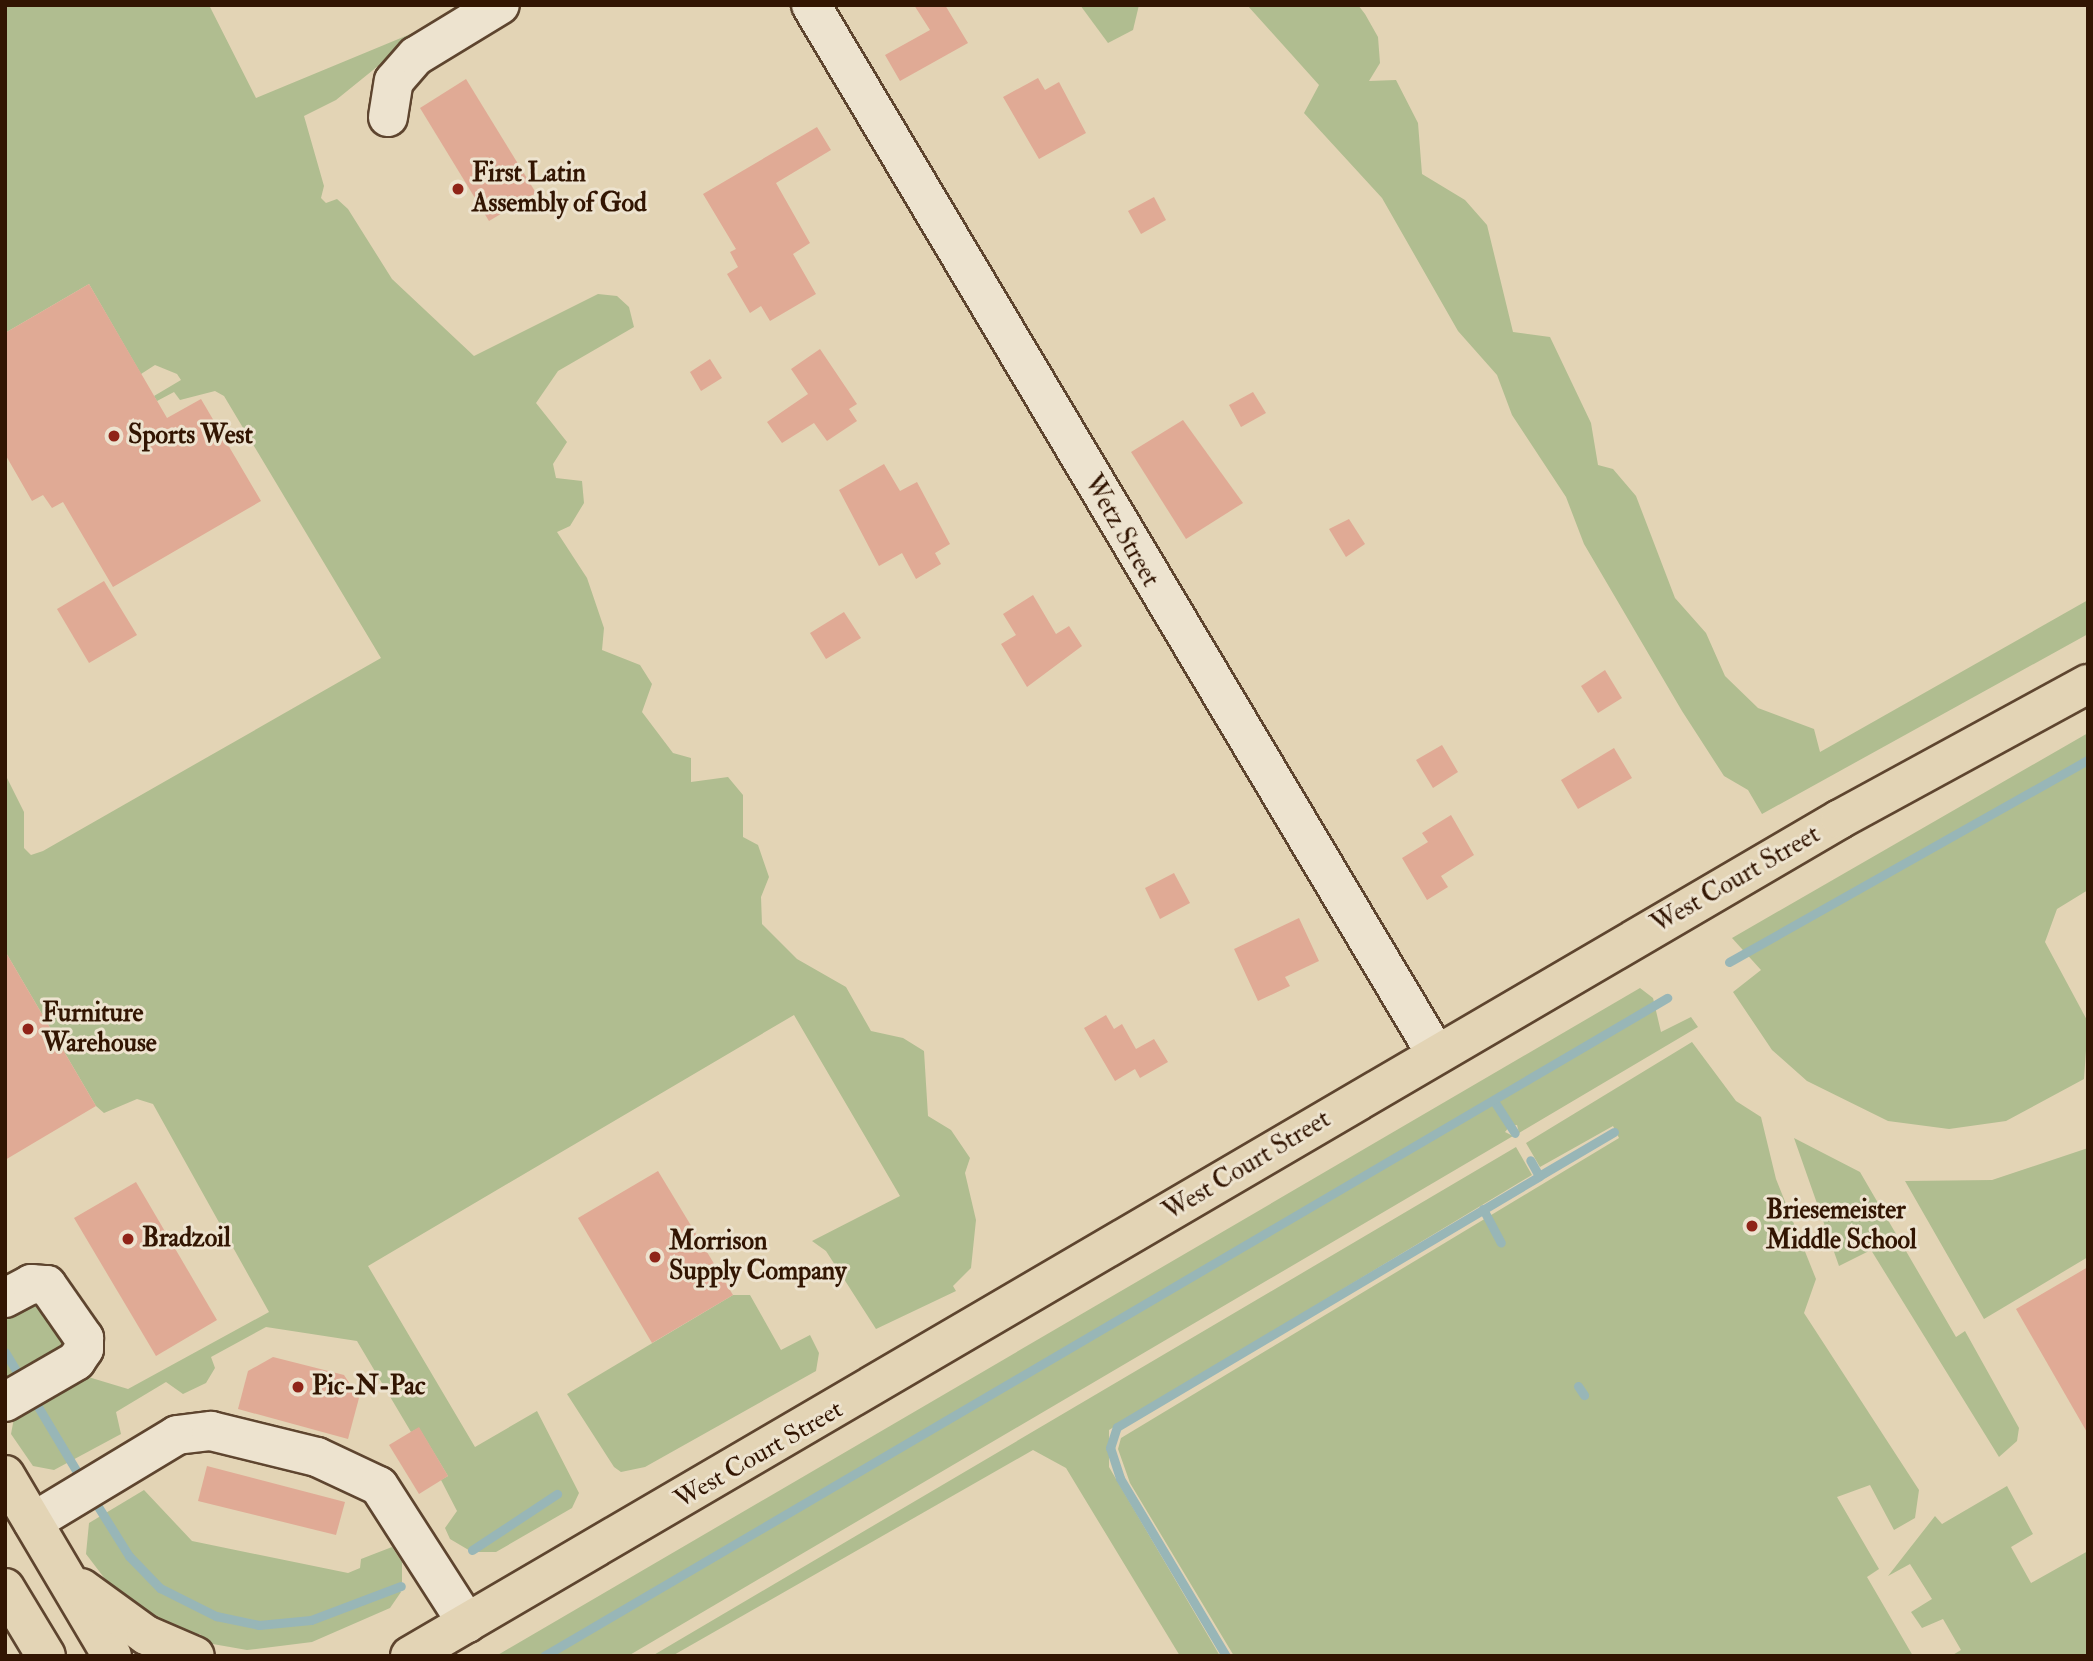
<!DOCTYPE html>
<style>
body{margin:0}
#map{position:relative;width:2093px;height:1661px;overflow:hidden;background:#e3d4b5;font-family:"IM FELL Double Pica",serif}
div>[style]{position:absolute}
.green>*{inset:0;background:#b0bd90}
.stream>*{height:9px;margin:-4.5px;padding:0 4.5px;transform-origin:4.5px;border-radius:4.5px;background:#98b6b7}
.building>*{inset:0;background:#e0aa95}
.roads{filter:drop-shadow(2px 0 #5e452f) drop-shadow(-2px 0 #5e452f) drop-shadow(0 2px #5e452f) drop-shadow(0 -2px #5e452f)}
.minor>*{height:38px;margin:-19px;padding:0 19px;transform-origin:19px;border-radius:19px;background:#ede3cf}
.major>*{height:38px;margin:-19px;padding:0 19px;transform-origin:19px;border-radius:19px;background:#e3d4b5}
.dots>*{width:19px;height:19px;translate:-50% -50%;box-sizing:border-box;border:4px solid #ede3cf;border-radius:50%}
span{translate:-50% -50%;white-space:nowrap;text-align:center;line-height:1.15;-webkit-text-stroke:6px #ede3cf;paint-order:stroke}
.poi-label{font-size:26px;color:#321502;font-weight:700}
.left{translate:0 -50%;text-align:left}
.street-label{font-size:26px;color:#321502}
.frame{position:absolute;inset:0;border:7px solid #321502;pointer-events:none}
</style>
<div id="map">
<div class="green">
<div style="clip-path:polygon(5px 5px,209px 5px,256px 98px,425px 28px,336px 100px,304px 116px,324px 186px,321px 198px,326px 203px,337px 199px,348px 209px,392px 279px,474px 356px,598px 294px,617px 296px,629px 307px,634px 327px,558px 371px,536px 403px,567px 442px,553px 464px,556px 478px,582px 481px,584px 503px,570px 526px,557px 532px,587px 578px,604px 628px,602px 650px,640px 665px,652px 684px,642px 712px,673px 753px,691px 758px,691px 782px,728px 777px,743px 795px,743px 837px,758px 845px,769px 877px,761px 897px,762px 924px,797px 959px,846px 987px,871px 1031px,903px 1038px,924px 1051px,928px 1116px,951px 1130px,970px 1158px,965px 1173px,976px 1220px,971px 1268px,953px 1286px,956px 1291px,876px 1329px,826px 1251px,812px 1241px,900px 1196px,794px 1015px,368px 1266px,475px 1447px,537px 1411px,579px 1493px,572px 1508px,496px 1552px,472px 1552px,450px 1539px,445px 1528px,457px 1511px,441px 1480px,448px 1476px,419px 1428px,411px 1432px,357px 1341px,266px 1327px,211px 1357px,215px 1368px,206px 1383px,183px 1394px,166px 1382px,116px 1412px,121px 1434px,54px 1470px,33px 1466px,11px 1434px,14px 1418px,85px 1376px,128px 1389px,269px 1312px,153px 1104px,137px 1099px,104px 1113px,96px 1106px,5px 951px,5px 774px,24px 812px,24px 848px,31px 855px,43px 851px,381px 658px,224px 396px,215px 391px,180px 400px,174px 392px,157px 401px,154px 396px,181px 380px,177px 374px,155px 365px,141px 374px,89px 284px,5px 333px)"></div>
<div style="clip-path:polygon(1080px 5px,1139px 5px,1133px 30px,1108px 43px)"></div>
<div style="clip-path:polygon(1247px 5px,1358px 5px,1365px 14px,1378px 37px,1380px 63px,1369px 81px,1396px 80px,1418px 123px,1422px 174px,1465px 200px,1487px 225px,1513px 332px,1550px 337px,1591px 423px,1598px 465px,1613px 469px,1636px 496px,1675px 598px,1706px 633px,1725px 676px,1758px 708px,1814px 729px,1820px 752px,2088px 600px,2088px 634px,1762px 814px,1748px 790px,1724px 776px,1682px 711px,1584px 544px,1566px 497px,1512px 415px,1497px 375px,1458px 331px,1382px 198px,1304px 113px,1319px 85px)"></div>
<div style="clip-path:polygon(2088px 733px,2088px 890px,2057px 909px,2045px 942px,2088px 1022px,2084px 1079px,2006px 1121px,1949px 1129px,1888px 1121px,1807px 1081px,1772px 1050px,1733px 992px,1761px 970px,1732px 938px)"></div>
<div style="clip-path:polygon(1640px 988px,1653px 998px,1661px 1032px,1691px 1017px,1698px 1027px,1519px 1133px,1517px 1125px,1510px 1126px,1505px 1132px,1513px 1136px,628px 1656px,496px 1656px)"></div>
<div style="clip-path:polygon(1692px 1042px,1736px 1101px,1761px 1117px,1776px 1179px,1816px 1279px,1804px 1313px,1919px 1490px,1915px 1518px,1894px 1530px,1870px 1485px,1837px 1497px,1879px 1569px,1867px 1577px,1913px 1656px,1234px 1656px,1130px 1483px,1118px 1449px,1121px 1438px,1619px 1138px,1613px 1126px,1540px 1167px,1526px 1143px)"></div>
<div style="clip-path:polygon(1794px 1138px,1860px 1172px,1956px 1337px,1965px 1331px,2019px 1428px,2017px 1441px,1999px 1457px,1871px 1250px,1839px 1266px)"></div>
<div style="clip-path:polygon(1516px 1147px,1532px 1175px,1109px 1430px,1109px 1467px,1220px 1656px,1180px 1656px,1066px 1468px,1033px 1450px,672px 1656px,652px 1656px)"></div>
<div style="clip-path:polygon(2088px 1148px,2088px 1257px,1984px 1319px,1905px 1181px,1992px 1180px)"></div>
<div style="clip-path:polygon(733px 1295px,750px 1295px,781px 1350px,810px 1335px,819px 1353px,816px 1371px,645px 1467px,621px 1472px,614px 1467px,567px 1394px)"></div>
<div style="clip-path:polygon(38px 1300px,66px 1346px,5px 1382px,5px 1315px)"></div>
<div style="clip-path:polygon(2007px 1486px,2033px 1534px,2011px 1547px,2031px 1583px,2088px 1551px,2088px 1656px,1951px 1656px,1961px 1650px,1943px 1619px,1922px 1628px,1911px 1612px,1932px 1599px,1910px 1564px,1888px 1576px,1935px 1516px,1942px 1524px)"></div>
<div style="clip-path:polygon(144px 1490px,192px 1541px,348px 1573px,360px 1568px,361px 1559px,392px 1547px,402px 1562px,402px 1582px,395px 1587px,401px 1592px,390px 1608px,312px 1642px,247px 1650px,207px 1643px,200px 1634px,182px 1636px,115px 1592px,86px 1554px,89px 1523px)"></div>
</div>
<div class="stream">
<div style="left:1729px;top:962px;width:412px;rotate:-29.4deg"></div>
<div style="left:1494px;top:1101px;width:38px;rotate:57deg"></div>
<div style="left:1539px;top:1176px;width:87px;rotate:-30.4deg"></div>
<div style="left:1483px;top:1209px;width:38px;rotate:62deg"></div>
<div style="left:5px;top:1352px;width:33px;rotate:59deg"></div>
<div style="left:1578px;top:1386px;width:11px;rotate:56deg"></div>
<div style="left:31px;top:1395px;width:101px;rotate:59.1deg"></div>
<div style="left:92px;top:1497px;width:70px;rotate:57.9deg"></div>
<div style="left:129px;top:1556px;width:45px;rotate:45.9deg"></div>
<div style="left:160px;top:1588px;width:63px;rotate:26.6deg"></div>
<div style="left:216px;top:1616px;width:44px;rotate:11.8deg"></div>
<div style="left:259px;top:1625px;width:52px;rotate:-5.5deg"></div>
<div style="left:311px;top:1620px;width:96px;rotate:-20.7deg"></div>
<div style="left:472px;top:1550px;width:102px;rotate:-33.4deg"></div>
<div style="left:544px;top:1656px;width:1302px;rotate:-30.37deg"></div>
<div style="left:1226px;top:1656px;width:207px;rotate:-120.8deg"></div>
<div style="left:1120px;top:1478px;width:32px;rotate:-108deg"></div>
<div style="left:1110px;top:1448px;width:22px;rotate:-72deg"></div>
<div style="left:1117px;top:1427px;width:491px;rotate:-30.7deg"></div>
<div style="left:1539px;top:1176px;width:18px;rotate:-119deg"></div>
</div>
<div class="building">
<div style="clip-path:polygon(914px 5px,945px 5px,968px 43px,900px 81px,885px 55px,930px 30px)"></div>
<div style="clip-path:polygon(1038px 78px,1045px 90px,1059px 82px,1086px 133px,1039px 159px,1003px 97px)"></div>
<div style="clip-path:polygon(466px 79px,536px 193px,489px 221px,420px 108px)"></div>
<div style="clip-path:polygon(817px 127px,831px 150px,776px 183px,810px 243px,793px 254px,816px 294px,770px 321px,761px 306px,750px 313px,727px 274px,738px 267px,730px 252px,736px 249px,703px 194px)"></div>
<div style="clip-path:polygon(1154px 197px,1166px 220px,1141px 234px,1128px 211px)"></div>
<div style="clip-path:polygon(89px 284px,167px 418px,201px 399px,261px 501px,113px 587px,63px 502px,52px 508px,43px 495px,32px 501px,5px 454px,5px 333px)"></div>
<div style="clip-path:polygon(820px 349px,857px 404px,849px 409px,857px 421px,827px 441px,814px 423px,782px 443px,767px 422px,808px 394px,791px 369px)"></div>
<div style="clip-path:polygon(710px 359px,722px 378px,701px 391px,690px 372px)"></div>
<div style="clip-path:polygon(1253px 392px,1266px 413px,1241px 427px,1229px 405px)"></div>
<div style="clip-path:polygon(1183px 420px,1243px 503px,1186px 539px,1131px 452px)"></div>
<div style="clip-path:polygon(884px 464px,900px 491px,917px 482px,950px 544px,935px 553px,941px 564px,916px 579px,902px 553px,879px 566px,839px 490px)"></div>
<div style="clip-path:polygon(1349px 519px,1365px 544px,1346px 557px,1329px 529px)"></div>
<div style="clip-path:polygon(104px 581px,137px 635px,89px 663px,57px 609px)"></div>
<div style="clip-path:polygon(1033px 595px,1056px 634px,1069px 626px,1082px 646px,1027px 687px,1001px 644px,1016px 635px,1003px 614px)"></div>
<div style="clip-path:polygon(844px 612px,861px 638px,826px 659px,810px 633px)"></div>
<div style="clip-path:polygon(1605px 670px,1622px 698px,1598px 713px,1581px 686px)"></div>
<div style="clip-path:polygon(1442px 745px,1458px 772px,1433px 788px,1416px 760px)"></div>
<div style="clip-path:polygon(1614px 748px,1632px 778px,1578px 809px,1561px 780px)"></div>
<div style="clip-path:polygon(1451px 815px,1474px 855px,1441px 876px,1448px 887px,1427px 900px,1402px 858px,1428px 842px,1422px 833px)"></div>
<div style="clip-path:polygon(1174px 873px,1190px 903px,1160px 919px,1145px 888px)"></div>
<div style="clip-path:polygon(1299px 918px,1319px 961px,1285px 977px,1290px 986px,1258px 1001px,1234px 949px)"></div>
<div style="clip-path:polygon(5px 951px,96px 1106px,5px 1160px)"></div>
<div style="clip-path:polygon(1106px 1015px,1114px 1029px,1122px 1024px,1136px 1049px,1154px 1039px,1168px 1062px,1140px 1078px,1135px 1069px,1115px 1081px,1084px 1028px)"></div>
<div style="clip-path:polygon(658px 1171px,733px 1295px,652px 1343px,578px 1218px)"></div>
<div style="clip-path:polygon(136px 1182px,217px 1320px,156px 1356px,74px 1218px)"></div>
<div style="clip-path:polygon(2088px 1267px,2088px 1434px,2016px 1309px)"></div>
<div style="clip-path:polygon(273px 1357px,344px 1375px,359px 1398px,348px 1439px,238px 1409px,248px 1371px)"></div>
<div style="clip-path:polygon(419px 1427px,448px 1476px,419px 1494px,389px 1445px)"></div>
<div style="clip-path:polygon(207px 1466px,345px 1502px,336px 1535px,198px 1501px)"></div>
</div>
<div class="roads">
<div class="minor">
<div style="left:811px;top:5px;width:1221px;rotate:59.21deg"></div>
<div style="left:388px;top:117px;width:36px;rotate:-81deg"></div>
<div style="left:394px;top:81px;width:33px;rotate:-49deg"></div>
<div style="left:416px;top:56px;width:98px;rotate:-31.3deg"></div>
<div style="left:5px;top:1298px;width:30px;rotate:-28deg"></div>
<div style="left:31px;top:1284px;width:16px;rotate:4deg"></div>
<div style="left:47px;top:1285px;width:65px;rotate:55.1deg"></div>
<div style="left:84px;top:1338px;width:11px;rotate:90deg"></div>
<div style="left:84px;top:1349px;width:14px;rotate:124deg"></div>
<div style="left:76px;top:1361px;width:82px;rotate:150deg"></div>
<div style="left:33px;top:1522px;width:168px;rotate:-31.1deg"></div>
<div style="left:177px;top:1435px;width:34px;rotate:-7deg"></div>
<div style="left:211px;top:1431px;width:109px;rotate:13.8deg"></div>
<div style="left:317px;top:1457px;width:68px;rotate:25.1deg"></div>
<div style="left:379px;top:1486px;width:163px;rotate:57.3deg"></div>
</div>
<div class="major">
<div style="left:5px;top:1475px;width:210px;rotate:59.4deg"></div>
<div style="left:5px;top:1588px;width:79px;rotate:58.9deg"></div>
<div style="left:81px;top:1588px;width:80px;rotate:35.9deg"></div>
<div style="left:146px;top:1635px;width:53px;rotate:23.2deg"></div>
<div style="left:410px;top:1656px;width:1657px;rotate:-30.34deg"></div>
<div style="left:1840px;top:819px;width:282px;rotate:-28.6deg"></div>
</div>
</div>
<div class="dots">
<div style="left:458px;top:189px;background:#8f2418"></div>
<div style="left:114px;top:436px;background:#8f2418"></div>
<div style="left:28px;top:1029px;background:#8f2418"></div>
<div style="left:1752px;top:1226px;background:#8f2418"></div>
<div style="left:128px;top:1239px;background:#8f2418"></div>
<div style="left:655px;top:1257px;background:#8f2418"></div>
<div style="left:298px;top:1387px;background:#8f2418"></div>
</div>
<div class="poi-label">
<span class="left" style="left:472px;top:189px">First Latin<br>Assembly of God</span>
<span class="left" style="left:128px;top:436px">Sports West</span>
<span class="left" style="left:42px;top:1029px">Furniture<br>Warehouse</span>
<span class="left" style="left:1766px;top:1226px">Briesemeister<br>Middle School</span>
<span class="left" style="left:142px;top:1239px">Bradzoil</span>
<span class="left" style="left:669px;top:1257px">Morrison<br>Supply Company</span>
<span class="left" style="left:312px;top:1387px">Pic-N-Pac</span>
</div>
<div class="street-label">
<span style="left:1121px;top:531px;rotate:60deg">Wetz Street</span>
<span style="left:1736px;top:880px;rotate:-30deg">West Court Street</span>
<span style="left:1247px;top:1166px;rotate:-31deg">West Court Street</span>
<span style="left:759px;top:1455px;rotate:-30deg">West Court Street</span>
</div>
<div class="frame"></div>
</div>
